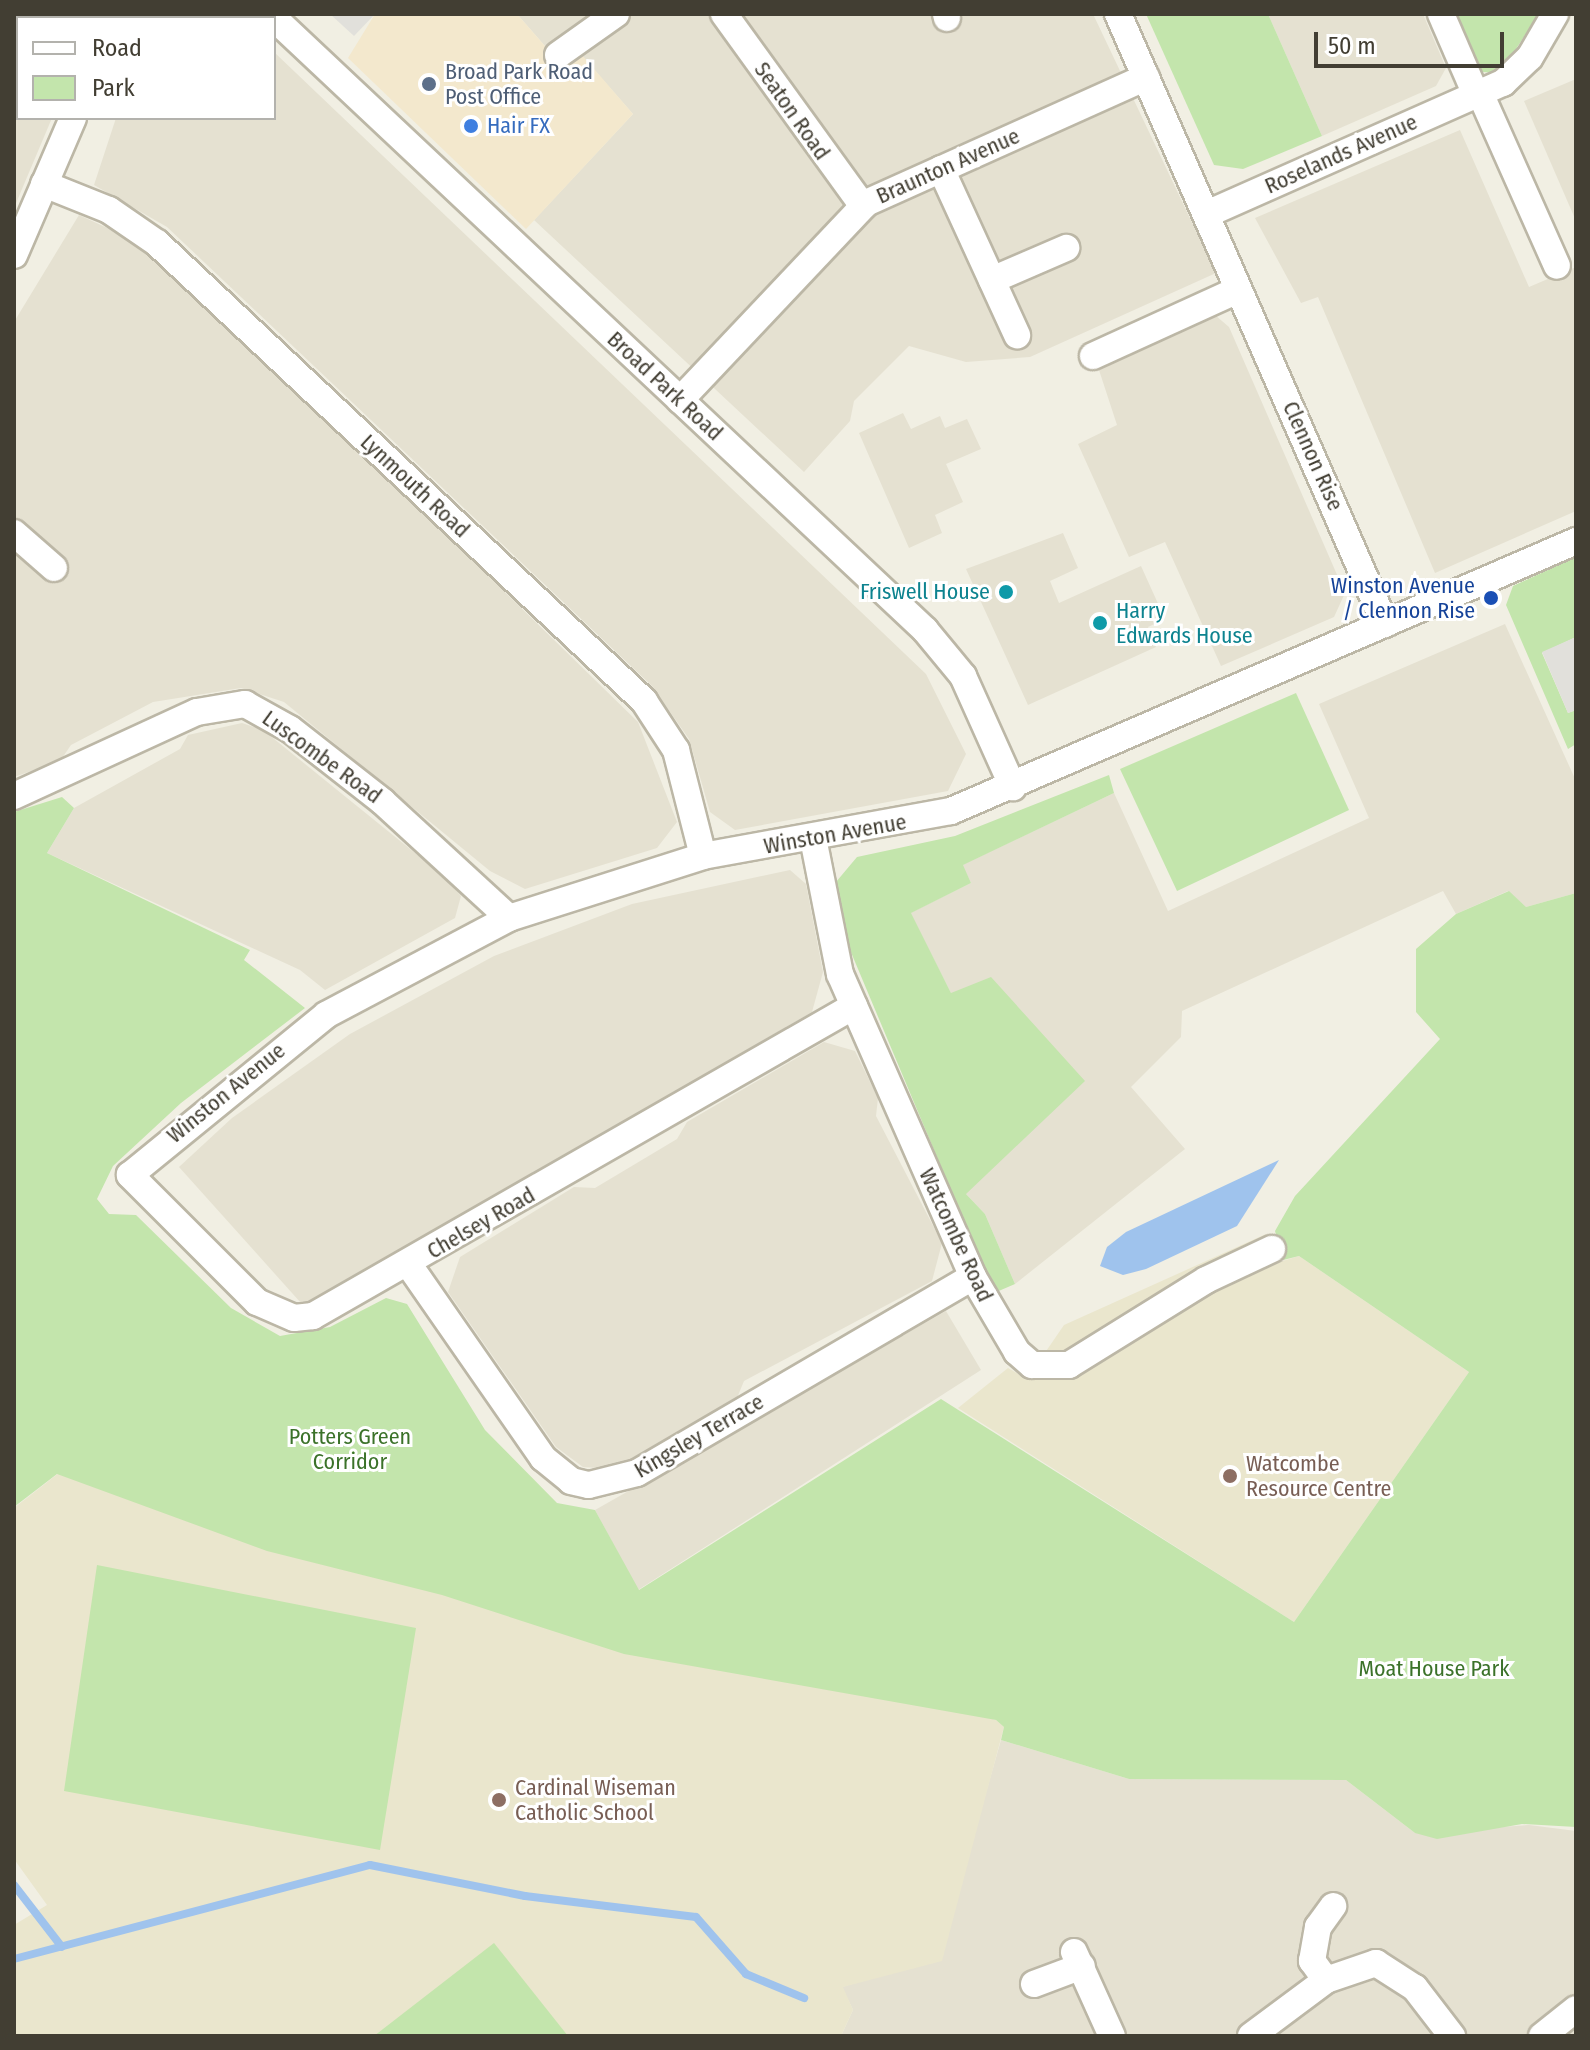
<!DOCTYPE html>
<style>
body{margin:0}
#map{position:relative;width:1590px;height:2050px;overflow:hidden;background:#f1efe3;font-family:"Fira Sans Condensed",sans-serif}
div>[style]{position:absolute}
.residential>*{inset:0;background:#e5e1d1}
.commercial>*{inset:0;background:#f3e8cd}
.education>*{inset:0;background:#eae6cd}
.green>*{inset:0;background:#c3e5ac}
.parking>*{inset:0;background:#e1e0db}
.water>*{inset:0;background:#9fc3ed}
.stream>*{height:8px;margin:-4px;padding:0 4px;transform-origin:4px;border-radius:4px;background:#9fc3ed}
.roads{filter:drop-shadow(2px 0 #bcb7a6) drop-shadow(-2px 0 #bcb7a6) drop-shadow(0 2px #bcb7a6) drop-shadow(0 -2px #bcb7a6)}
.minor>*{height:26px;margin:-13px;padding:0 13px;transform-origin:13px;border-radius:13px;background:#fff}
.dots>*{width:22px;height:22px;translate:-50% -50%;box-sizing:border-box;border:4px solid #fff;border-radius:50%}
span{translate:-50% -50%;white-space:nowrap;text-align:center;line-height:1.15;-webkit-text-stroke:6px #fff;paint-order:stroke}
.service-label{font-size:22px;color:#4e5e75}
.left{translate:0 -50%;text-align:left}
.street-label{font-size:22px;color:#423e33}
.shop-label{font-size:22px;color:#366cbe}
.transit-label{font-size:22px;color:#164399}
.right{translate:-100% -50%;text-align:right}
.culture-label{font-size:22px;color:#0d838f}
.park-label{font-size:22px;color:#3b7229}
.education-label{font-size:22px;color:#785e54}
.frame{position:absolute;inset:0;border:16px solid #423e33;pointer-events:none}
.legend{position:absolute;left:16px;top:16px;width:260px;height:104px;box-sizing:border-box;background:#fff;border:2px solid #b3b2ad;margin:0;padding:10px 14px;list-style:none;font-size:24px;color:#423e33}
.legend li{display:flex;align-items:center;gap:16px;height:40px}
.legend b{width:40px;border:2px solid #b3b2ad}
.scale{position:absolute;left:1314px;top:32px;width:190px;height:36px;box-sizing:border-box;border:4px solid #423e33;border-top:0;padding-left:10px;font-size:24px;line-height:28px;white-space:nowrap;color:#423e33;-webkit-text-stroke:6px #fff;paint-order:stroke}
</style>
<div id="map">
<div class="residential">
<div style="clip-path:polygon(14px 14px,127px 14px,18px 18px,18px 118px,52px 118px,14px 208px)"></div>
<div style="clip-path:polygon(517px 14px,1093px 14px,1216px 273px,1030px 357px,966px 362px,909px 346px,854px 401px,850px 421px,804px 472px,534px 220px,633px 114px,582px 56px,565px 69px)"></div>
<div style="clip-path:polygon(1268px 14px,1423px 14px,1446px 68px,1436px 86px,1322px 136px)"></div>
<div style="clip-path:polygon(274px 52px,926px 674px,966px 754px,948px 791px,735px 830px,710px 812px,689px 739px,652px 686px,167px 227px,94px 185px,116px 118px,274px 118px)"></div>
<div style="clip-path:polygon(1576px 79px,1576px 221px,1524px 101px)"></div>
<div style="clip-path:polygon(1460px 130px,1529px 287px,1576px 267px,1576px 511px,1435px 573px,1318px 297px,1301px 303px,1255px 218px)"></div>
<div style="clip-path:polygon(79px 215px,127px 237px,255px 348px,638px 722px,677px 822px,657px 848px,525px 889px,490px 871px,284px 702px,241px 688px,153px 702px,71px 745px,60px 761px,14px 777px,14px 322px)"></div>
<div style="clip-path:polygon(1215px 315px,1229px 327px,1345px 593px,1334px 617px,1221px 666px,1165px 542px,1129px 557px,1078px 444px,1117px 425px,1099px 370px)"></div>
<div style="clip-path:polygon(903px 413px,911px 429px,940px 416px,945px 428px,967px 419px,981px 449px,946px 464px,963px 502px,935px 515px,942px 533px,909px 548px,859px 433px)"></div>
<div style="clip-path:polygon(1063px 533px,1078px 568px,1050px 581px,1059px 603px,1141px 566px,1165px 619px,1148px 627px,1156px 647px,1028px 705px,966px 569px)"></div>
<div style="clip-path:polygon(1505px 624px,1576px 781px,1576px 893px,1526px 907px,1508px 891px,1456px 914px,1443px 891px,1182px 1011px,1181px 1037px,1131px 1087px,1185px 1149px,1015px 1284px,985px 1214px,966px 1194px,951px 993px,910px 913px,971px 883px,962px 865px,1114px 793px,1168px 911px,1369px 818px,1319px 704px)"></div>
<div style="clip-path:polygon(242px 723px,263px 730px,441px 874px,461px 896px,455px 918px,325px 990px,300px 970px,47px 853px,74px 808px,180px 749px,188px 735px)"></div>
<div style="clip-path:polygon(790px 870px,806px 884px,823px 972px,812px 1012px,319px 1299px,301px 1303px,179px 1167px,232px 1118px,350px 1034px,494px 956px,632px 904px)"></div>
<div style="clip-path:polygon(824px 1042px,855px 1051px,878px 1098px,876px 1116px,942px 1243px,932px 1281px,744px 1381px,737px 1398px,613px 1469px,583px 1467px,556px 1447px,448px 1292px,460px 1257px,574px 1187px,595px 1188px,677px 1139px,687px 1122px)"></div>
<div style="clip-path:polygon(946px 1311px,981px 1370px,638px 1590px,595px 1510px)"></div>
<div style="clip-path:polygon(1001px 1740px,1129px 1779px,1346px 1780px,1415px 1833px,1529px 1825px,1576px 1831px,1576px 2036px,841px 2036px,853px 2010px,842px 1987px,939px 1958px)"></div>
</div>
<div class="commercial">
<div style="clip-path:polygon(375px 14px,517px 14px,565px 69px,582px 55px,633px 114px,526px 229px,348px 58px)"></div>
</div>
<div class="education">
<div style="clip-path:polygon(1266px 1234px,1276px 1263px,1299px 1256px,1469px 1372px,1294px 1622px,958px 1408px,1008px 1368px,1027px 1379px,1064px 1325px)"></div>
<div style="clip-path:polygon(64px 1469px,996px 1720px,1004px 1727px,942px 1961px,843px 1987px,853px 2010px,841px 2036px,14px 2036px,14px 1925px,47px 1905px,14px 1859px,14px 1508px)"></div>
</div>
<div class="green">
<div style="clip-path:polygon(1146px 14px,1268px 14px,1322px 136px,1243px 169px,1214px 165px)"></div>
<div style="clip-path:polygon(1454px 14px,1539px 14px,1500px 73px,1482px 72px)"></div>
<div style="clip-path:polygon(1576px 557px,1576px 637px,1542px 653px,1568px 713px,1576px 710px,1576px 744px,1568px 749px,1506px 605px,1513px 586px)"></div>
<div style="clip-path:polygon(1296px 693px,1349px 810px,1177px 891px,1120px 769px)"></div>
<div style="clip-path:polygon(1109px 775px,1114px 793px,963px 865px,971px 883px,911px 913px,951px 993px,991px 977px,1085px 1081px,966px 1194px,985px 1214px,1015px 1284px,994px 1293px,845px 938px,836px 882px,857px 857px,955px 836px)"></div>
<div style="clip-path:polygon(62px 797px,74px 808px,47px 853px,250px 950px,244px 960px,305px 1008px,181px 1103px,113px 1166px,97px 1199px,109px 1214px,136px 1215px,231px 1308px,280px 1336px,330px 1327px,386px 1298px,407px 1304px,485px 1430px,557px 1503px,595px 1510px,639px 1590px,941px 1399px,1294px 1622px,1469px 1372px,1299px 1256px,1283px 1260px,1275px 1231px,1295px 1196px,1440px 1039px,1416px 1012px,1416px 949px,1456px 914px,1509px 891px,1526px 907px,1576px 893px,1576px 1827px,1522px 1824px,1437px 1839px,1415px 1833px,1346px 1780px,1129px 1779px,1001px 1740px,1004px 1727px,996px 1720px,624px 1654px,442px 1595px,267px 1551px,57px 1474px,14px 1507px,14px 812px)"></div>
<div style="clip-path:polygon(97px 1565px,416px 1628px,380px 1850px,64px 1791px)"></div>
<div style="clip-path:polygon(494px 1943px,568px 2036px,374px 2036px)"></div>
</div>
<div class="parking">
<div style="clip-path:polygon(330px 14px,375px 14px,354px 36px)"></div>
<div style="clip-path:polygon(1576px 637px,1576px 710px,1568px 713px,1542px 652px)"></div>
</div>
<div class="water">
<div style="clip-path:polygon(1279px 1160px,1237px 1226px,1146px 1269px,1123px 1275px,1100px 1266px,1107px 1247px,1126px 1232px)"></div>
</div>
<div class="stream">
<div style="left:14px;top:1885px;width:78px;rotate:52.3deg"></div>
<div style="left:14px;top:1959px;width:368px;rotate:-14.8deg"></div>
<div style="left:370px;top:1865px;width:158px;rotate:11.3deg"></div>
<div style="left:525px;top:1896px;width:172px;rotate:7deg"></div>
<div style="left:696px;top:1917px;width:76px;rotate:48.7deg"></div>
<div style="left:746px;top:1974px;width:63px;rotate:22.5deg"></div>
</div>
<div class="roads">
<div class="minor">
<div style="left:724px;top:14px;width:237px;rotate:54.1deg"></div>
<div style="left:946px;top:14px;width:4px;rotate:76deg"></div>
<div style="left:1118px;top:14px;width:666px;rotate:66.36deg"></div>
<div style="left:1441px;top:14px;width:88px;rotate:66.6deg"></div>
<div style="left:148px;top:18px;width:6px;rotate:-45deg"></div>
<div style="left:274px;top:18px;width:894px;rotate:43.23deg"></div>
<div style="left:925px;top:630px;width:60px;rotate:50.4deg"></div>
<div style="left:963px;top:676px;width:122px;rotate:65.8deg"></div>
<div style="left:558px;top:55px;width:71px;rotate:-35.3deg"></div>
<div style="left:1480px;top:93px;width:189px;rotate:66deg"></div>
<div style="left:941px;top:169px;width:183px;rotate:65.4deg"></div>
<div style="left:44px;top:184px;width:70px;rotate:21.8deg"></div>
<div style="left:109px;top:210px;width:58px;rotate:34.5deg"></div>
<div style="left:157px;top:243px;width:669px;rotate:43.24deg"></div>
<div style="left:644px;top:701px;width:59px;rotate:56.9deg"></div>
<div style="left:676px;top:750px;width:109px;rotate:75.7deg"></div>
<div style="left:1207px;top:214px;width:324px;rotate:-23.9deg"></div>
<div style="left:1503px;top:83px;width:37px;rotate:-44deg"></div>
<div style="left:1530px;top:57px;width:50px;rotate:-59.8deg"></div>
<div style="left:14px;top:255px;width:149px;rotate:-66.7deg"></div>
<div style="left:992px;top:280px;width:81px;rotate:-23.4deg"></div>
<div style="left:1093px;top:356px;width:159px;rotate:-24.5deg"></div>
<div style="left:680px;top:400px;width:271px;rotate:-46.6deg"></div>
<div style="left:866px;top:203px;width:307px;rotate:-24.2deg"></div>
<div style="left:14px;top:533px;width:53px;rotate:41.2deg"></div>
<div style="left:14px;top:796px;width:201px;rotate:-24.7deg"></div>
<div style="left:197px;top:712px;width:49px;rotate:-9.5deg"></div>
<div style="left:245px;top:704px;width:51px;rotate:29.1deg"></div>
<div style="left:290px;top:729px;width:118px;rotate:38.1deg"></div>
<div style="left:383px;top:802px;width:171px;rotate:42.6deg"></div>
<div style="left:813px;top:838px;width:139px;rotate:78.8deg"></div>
<div style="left:840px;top:974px;width:331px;rotate:66.3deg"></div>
<div style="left:973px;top:1277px;width:87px;rotate:59.6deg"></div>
<div style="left:1017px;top:1352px;width:20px;rotate:41deg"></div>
<div style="left:1032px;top:1365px;width:37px"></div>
<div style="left:1069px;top:1365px;width:161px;rotate:-31.8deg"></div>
<div style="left:1206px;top:1280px;width:73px;rotate:-25.2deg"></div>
<div style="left:854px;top:1006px;width:624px;rotate:150.19deg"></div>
<div style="left:313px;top:1316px;width:19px;rotate:174deg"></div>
<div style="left:294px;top:1318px;width:40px;rotate:-156.6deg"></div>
<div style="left:257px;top:1302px;width:180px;rotate:-135deg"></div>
<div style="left:130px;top:1175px;width:253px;rotate:-39.2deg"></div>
<div style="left:326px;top:1015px;width:207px;rotate:-27.9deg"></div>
<div style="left:509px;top:918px;width:204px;rotate:-17.7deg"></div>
<div style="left:703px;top:856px;width:252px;rotate:-10.3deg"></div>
<div style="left:951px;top:811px;width:681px;rotate:-23.36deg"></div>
<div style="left:409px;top:1265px;width:235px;rotate:55.2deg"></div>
<div style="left:543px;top:1458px;width:36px;rotate:39deg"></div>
<div style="left:571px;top:1481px;width:18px;rotate:13deg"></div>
<div style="left:589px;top:1485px;width:49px;rotate:-14deg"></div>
<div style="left:637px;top:1473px;width:389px;rotate:-30.3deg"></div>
<div style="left:1074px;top:1952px;width:92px;rotate:65.7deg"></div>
<div style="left:1326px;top:1980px;width:24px;rotate:-126deg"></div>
<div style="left:1312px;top:1961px;width:35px;rotate:-80deg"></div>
<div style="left:1318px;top:1927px;width:26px;rotate:-54deg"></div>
<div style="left:1034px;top:1984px;width:51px;rotate:-20.6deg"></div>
<div style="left:1251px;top:2036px;width:94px;rotate:-36.7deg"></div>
<div style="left:1326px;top:1980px;width:53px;rotate:-18.8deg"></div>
<div style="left:1376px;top:1963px;width:46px;rotate:32.7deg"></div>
<div style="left:1415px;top:1988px;width:61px;rotate:52.4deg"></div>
<div style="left:1542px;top:2036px;width:43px;rotate:-38.5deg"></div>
</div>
</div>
<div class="dots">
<div style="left:429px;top:84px;background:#5c6f8a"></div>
<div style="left:471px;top:126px;background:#3f7fe0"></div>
<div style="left:1006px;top:592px;background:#0f9aa8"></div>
<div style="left:1491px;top:598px;background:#1a4fb4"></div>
<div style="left:1100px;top:623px;background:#0f9aa8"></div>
<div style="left:1230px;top:1476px;background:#8d6e63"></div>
<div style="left:499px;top:1800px;background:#8d6e63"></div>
</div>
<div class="service-label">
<span class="left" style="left:445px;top:84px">Broad Park Road<br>Post Office</span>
</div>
<div class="street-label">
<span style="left:792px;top:111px;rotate:55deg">Seaton Road</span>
<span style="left:1341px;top:154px;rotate:-24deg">Roselands Avenue</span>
<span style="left:948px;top:166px;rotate:-24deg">Braunton Avenue</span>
<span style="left:665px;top:386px;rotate:43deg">Broad Park Road</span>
<span style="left:1313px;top:456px;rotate:66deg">Clennon Rise</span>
<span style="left:415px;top:486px;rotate:43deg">Lynmouth Road</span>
<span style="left:322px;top:757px;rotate:36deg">Luscombe Road</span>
<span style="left:835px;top:834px;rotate:-10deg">Winston Avenue</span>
<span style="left:226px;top:1093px;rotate:-39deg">Winston Avenue</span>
<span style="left:481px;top:1223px;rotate:-30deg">Chelsey Road</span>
<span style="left:956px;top:1235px;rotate:65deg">Watcombe Road</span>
<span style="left:699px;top:1436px;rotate:-30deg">Kingsley Terrace</span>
</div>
<div class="shop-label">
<span class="left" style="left:487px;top:126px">Hair FX</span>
</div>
<div class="transit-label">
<span class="right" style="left:1475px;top:598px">Winston Avenue<br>/ Clennon Rise</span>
</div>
<div class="culture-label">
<span class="right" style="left:990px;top:592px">Friswell House</span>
<span class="left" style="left:1116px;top:623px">Harry<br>Edwards House</span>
</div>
<div class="park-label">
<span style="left:350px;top:1449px">Potters Green<br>Corridor</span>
<span style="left:1434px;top:1669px">Moat House Park</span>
</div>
<div class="education-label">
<span class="left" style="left:1246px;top:1476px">Watcombe<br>Resource Centre</span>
<span class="left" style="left:515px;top:1800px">Cardinal Wiseman<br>Catholic School</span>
</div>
<div class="frame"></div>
<ul class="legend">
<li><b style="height:10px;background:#fff"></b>Road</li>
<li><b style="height:22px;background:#c3e5ac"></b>Park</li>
</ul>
<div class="scale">50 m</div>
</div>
